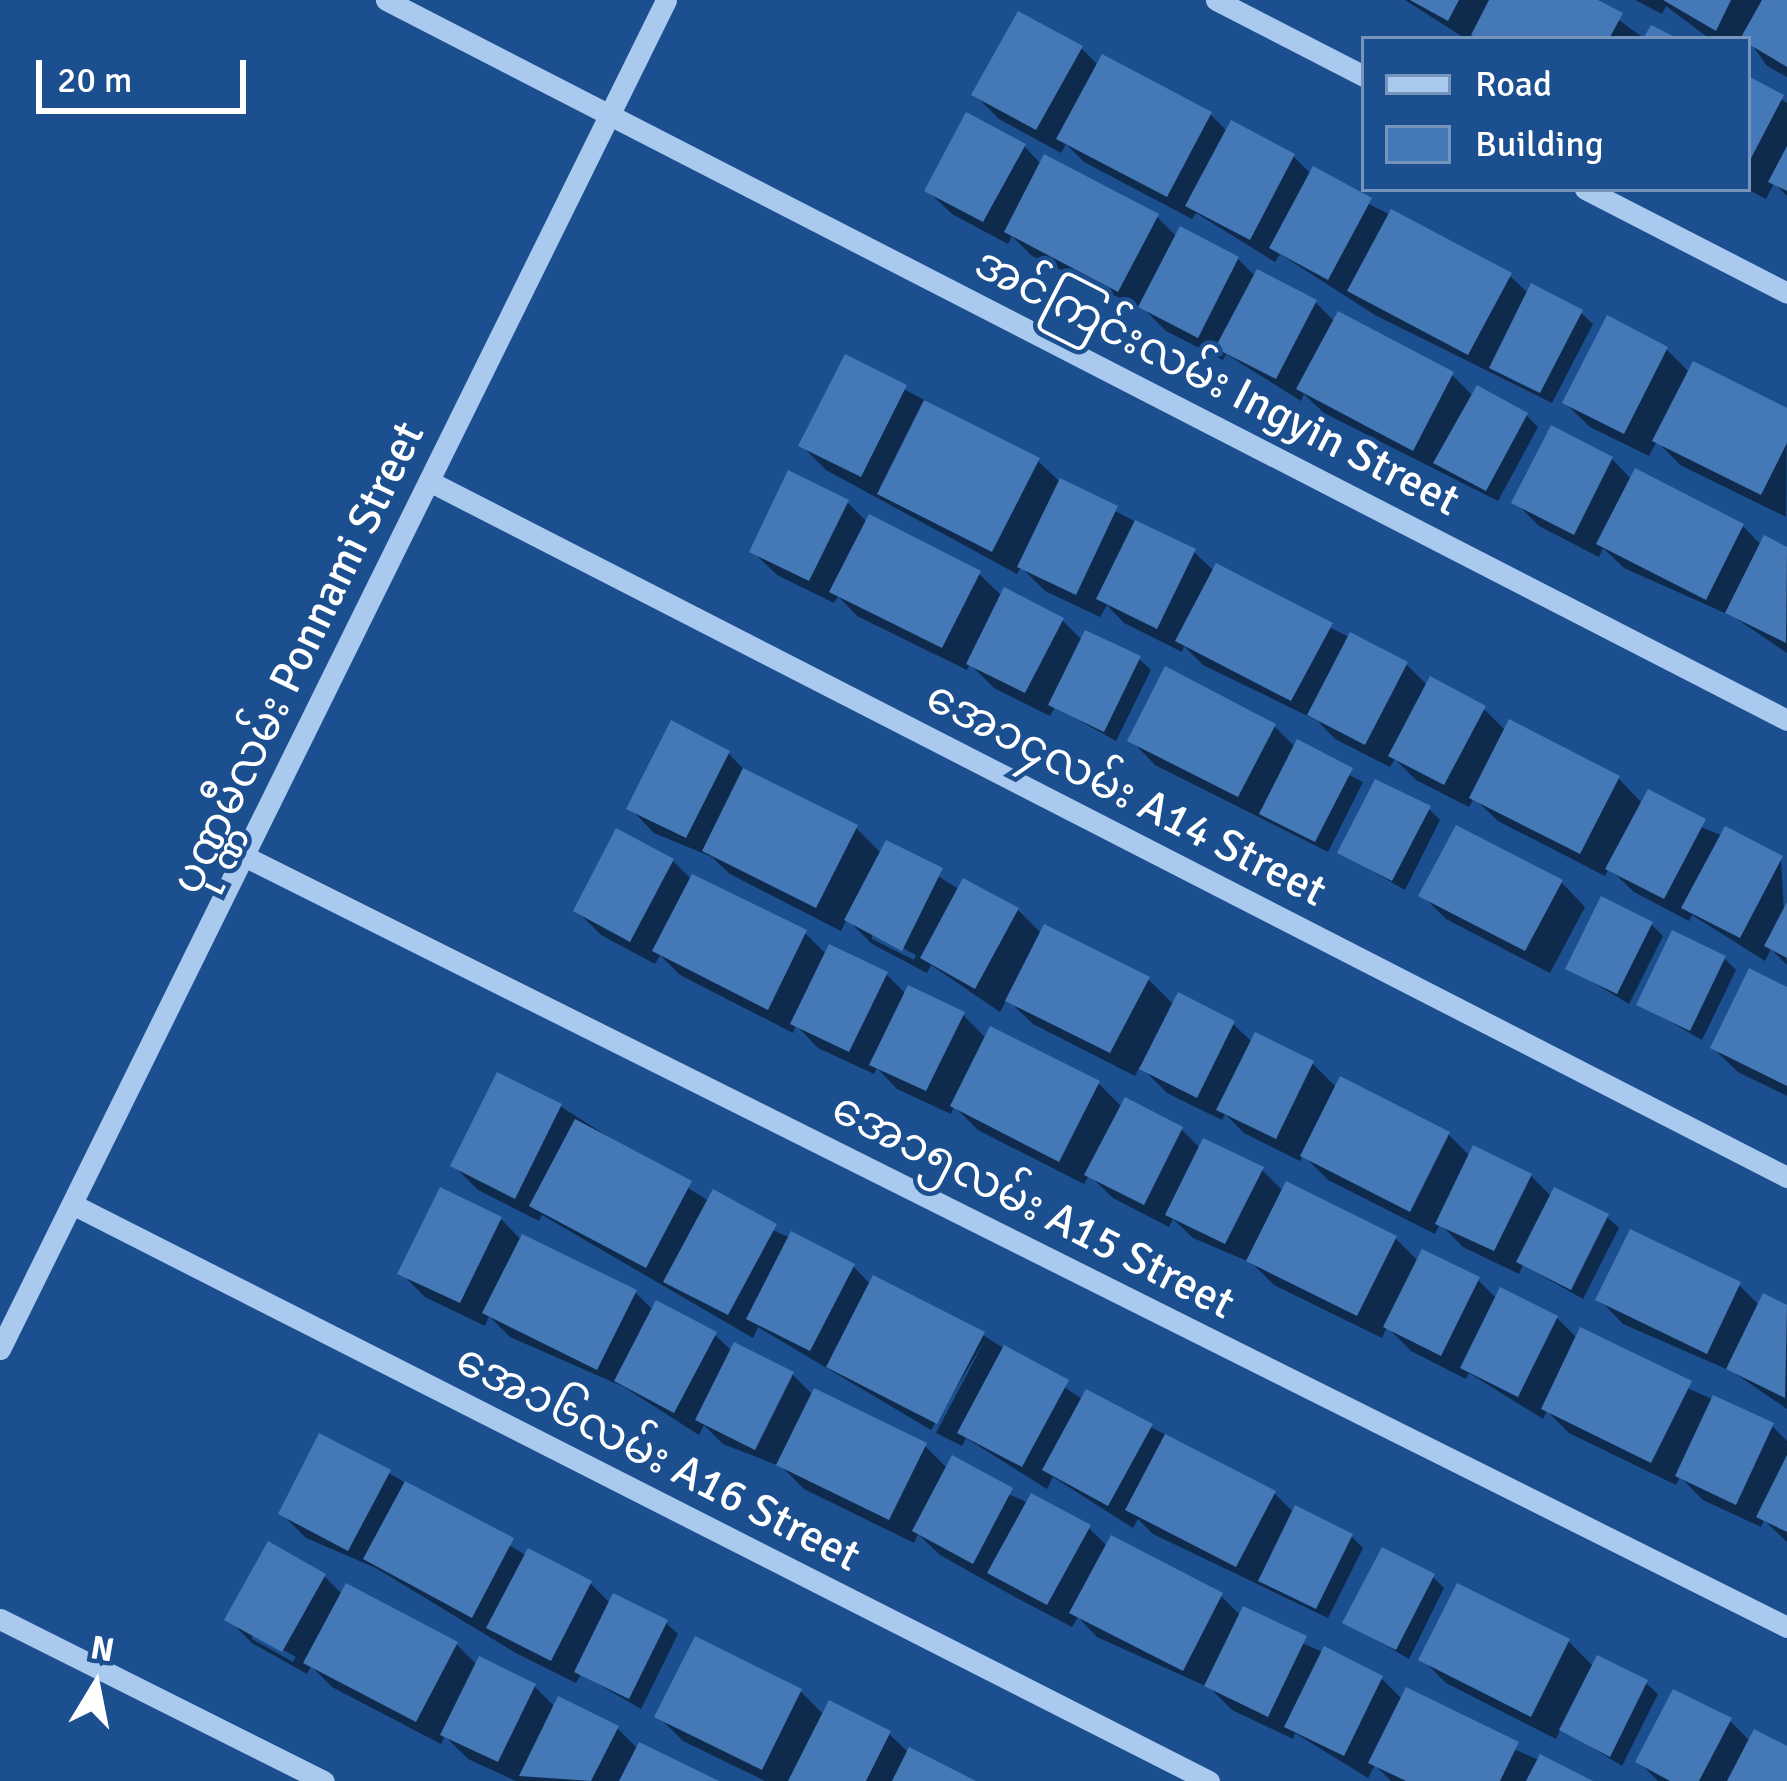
<!DOCTYPE html>
<meta charset="utf-8">
<style>
body{margin:0}
#map{position:relative;width:1787px;height:1781px;overflow:hidden;background:#1b4f8f;font-family:Signika,"Noto Sans Myanmar",sans-serif}
div>[style]{position:absolute}
.shadow>*{inset:0;background:#0007}
.building>*{inset:0;background:#4478b7}
.minor>*{height:21px;margin:-10.5px;padding:0 10.5px;transform-origin:10.5px;border-radius:10.5px;background:#a9c9ee}
span{translate:-50% -50%;white-space:nowrap;text-align:center;line-height:1.15;-webkit-text-stroke:9px #1b4f8f;paint-order:stroke}
.street-label{font-size:45px;color:#fff}
.legend{position:absolute;left:1361px;top:36px;width:390px;height:156px;box-sizing:border-box;background:#1b4f8f;border:3px solid #7695bc;margin:0;padding:15px 21px;list-style:none;font-size:36px;color:#fff}
.legend li{display:flex;align-items:center;gap:24px;height:60px}
.legend b{width:60px;border:3px solid #7695bc}
.north{position:absolute;left:36px;top:1625px;width:120px;height:120px;-webkit-text-stroke:9px #1b4f8f;paint-order:stroke;rotate:10deg;font-size:33px;font-weight:700;line-height:48px;text-align:center;color:#fff}
.north::after{content:'';display:block;margin:auto;width:42px;height:54px;background:#fff;clip-path:polygon(50% 0,100% 100%,50% 72%,0 100%)}
.scale{position:absolute;left:36px;top:60px;width:210px;height:54px;box-sizing:border-box;border:6px solid #fff;border-top:0;padding-left:15px;font-size:36px;line-height:42px;white-space:nowrap;color:#fff;-webkit-text-stroke:9px #1b4f8f;paint-order:stroke}
</style>
<div id="map">
<div class="shadow">
<div style="clip-path:polygon(1405px 0,1591px 0,1645px 39px,1466px 39px)"></div>
<div style="clip-path:polygon(1635px 0,1787px 0,1787px 77px,1767px 66px,1748px 39px,1710px 39px,1666px 6px,1662px 14px)"></div>
<div style="clip-path:polygon(1081px 48px,1099px 66px,1210px 114px,1228px 132px,1293px 156px,1312px 175px,1510px 276px,1529px 294px,1581px 313px,1593px 324px,1552px 403px,1375px 315px,1280px 254px,1275px 262px,1196px 213px,1192px 219px,1084px 162px,1066px 144px,1061px 153px,999px 119px,975px 95px)"></div>
<div style="clip-path:polygon(1748px 79px,1787px 103px,1787px 196px,1774px 183px,1766px 199px,1747px 189px)"></div>
<div style="clip-path:polygon(1024px 146px,1042px 165px,1157px 217px,1178px 238px,1238px 259px,1256px 277px,1315px 302px,1335px 322px,1452px 375px,1473px 396px,1526px 415px,1538px 427px,1498px 501px,1324px 413px,1304px 394px,1301px 401px,1226px 354px,1223px 360px,1166px 331px,1145px 310px,1032px 256px,1012px 236px,1008px 244px,952px 214px,927px 190px)"></div>
<div style="clip-path:polygon(1666px 349px,1690px 373px,1787px 411px,1786px 517px,1680px 465px,1657px 441px,1649px 456px,1590px 427px,1565px 403px)"></div>
<div style="clip-path:polygon(846px 358px,1038px 461px,1061px 483px,1194px 552px,1215px 572px,1407px 665px,1428px 686px,1484px 709px,1506px 731px,1618px 778px,1643px 804px,1781px 859px,1787px 965px,1771px 949px,1765px 961px,1692px 915px,1689px 921px,1634px 892px,1609px 868px,1605px 876px,1498px 821px,1474px 798px,1469px 807px,1416px 780px,1395px 759px,1390px 767px,1335px 739px,1318px 721px,1203px 665px,1184px 646px,1182px 652px,1124px 623px,1107px 605px,1100px 617px,1045px 591px,1021px 567px,1017px 574px,826px 470px,802px 446px)"></div>
<div style="clip-path:polygon(1612px 459px,1632px 480px,1743px 526px,1762px 546px,1765px 539px,1787px 550px,1787px 653px,1734px 617px,1624px 568px,1603px 548px,1599px 557px,1539px 526px,1515px 502px)"></div>
<div style="clip-path:polygon(847px 502px,868px 523px,979px 574px,1003px 597px,1062px 620px,1083px 641px,1139px 659px,1151px 670px,1116px 741px,1055px 707px,1050px 716px,994px 688px,970px 664px,967px 670px,857px 616px,838px 596px,834px 603px,777px 575px,752px 551px)"></div>
<div style="clip-path:polygon(1274px 726px,1296px 748px,1363px 782px,1328px 852px,1155px 765px,1131px 740px)"></div>
<div style="clip-path:polygon(evenodd,728px 753px,749px 775px,856px 828px,882px 854px,888px 844px,960px 890px,1018px 910px,1042px 934px,1148px 979px,1175px 1006px,1233px 1024px,1253px 1043px,1312px 1063px,1337px 1088px,1448px 1134px,1471px 1157px,1531px 1176px,1552px 1197px,1607px 1217px,1619px 1228px,1583px 1299px,1523px 1265px,1519px 1274px,1463px 1247px,1440px 1224px,1435px 1234px,1328px 1180px,1303px 1155px,1300px 1161px,1244px 1133px,1225px 1114px,1222px 1120px,1167px 1093px,1140px 1066px,1135px 1076px,1033px 1024px,1007px 999px,1000px 1012px,931px 965px,927px 973px,872px 944px,847px 919px,841px 931px,730px 874px,712px 857px,654px 833px,630px 808px,728px 753px,872px 932px,916px 955px,914px 960px,872px 939px,872px 932px)"></div>
<div style="clip-path:polygon(1429px 809px,1440px 820px,1405px 890px,1341px 853px)"></div>
<div style="clip-path:polygon(673px 861px,692px 880px,805px 933px,827px 955px,886px 974px,907px 995px,963px 1015px,987px 1039px,1098px 1083px,1123px 1108px,1127px 1101px,1182px 1130px,1201px 1149px,1262px 1170px,1284px 1192px,1395px 1238px,1419px 1262px,1478px 1280px,1497px 1299px,1557px 1318px,1578px 1339px,1772px 1426px,1787px 1441px,1787px 1542px,1764px 1520px,1761px 1527px,1703px 1500px,1680px 1477px,1676px 1485px,1569px 1433px,1547px 1411px,1543px 1419px,1469px 1373px,1466px 1379px,1411px 1351px,1387px 1327px,1382px 1338px,1274px 1285px,1252px 1263px,1193px 1238px,1173px 1219px,1169px 1227px,1113px 1198px,1089px 1175px,1084px 1184px,978px 1130px,954px 1106px,951px 1114px,897px 1089px,877px 1068px,874px 1074px,818px 1048px,796px 1025px,793px 1033px,680px 975px,660px 955px,655px 964px,601px 935px,577px 911px)"></div>
<div style="clip-path:polygon(1561px 882px,1585px 907px,1550px 973px,1446px 919px,1422px 895px)"></div>
<div style="clip-path:polygon(1651px 924px,1663px 936px,1629px 1004px,1569px 968px)"></div>
<div style="clip-path:polygon(1724px 958px,1736px 970px,1702px 1040px,1639px 1004px)"></div>
<div style="clip-path:polygon(1787px 991px,1787px 1096px,1738px 1072px,1713px 1048px)"></div>
<div style="clip-path:polygon(560px 1106px,710px 1202px,853px 1266px,871px 1285px,983px 1335px,1084px 1400px,1151px 1427px,1274px 1493px,1294px 1513px,1351px 1536px,1363px 1548px,1328px 1618px,1153px 1534px,1138px 1519px,1133px 1528px,1053px 1477px,1047px 1489px,966px 1438px,962px 1446px,936px 1433px,985px 1340px,931px 1430px,758px 1327px,753px 1338px,542px 1215px,539px 1221px,478px 1190px,454px 1166px)"></div>
<div style="clip-path:polygon(501px 1219px,522px 1241px,635px 1292px,654px 1311px,715px 1335px,733px 1352px,792px 1374px,814px 1396px,925px 1446px,948px 1469px,1089px 1528px,1108px 1547px,1221px 1596px,1241px 1616px,1381px 1678px,1403px 1700px,1586px 1781px,1391px 1781px,1375px 1765px,1368px 1778px,1295px 1733px,1293px 1739px,1232px 1710px,1210px 1688px,1097px 1637px,1078px 1617px,1072px 1627px,1015px 1597px,940px 1555px,918px 1534px,914px 1543px,804px 1489px,782px 1467px,723px 1444px,704px 1425px,699px 1435px,624px 1387px,510px 1337px,489px 1316px,485px 1326px,425px 1297px,401px 1273px)"></div>
<div style="clip-path:polygon(1739px 1285px,1760px 1306px,1764px 1297px,1787px 1308px,1787px 1409px,1733px 1372px,1623px 1324px,1599px 1299px)"></div>
<div style="clip-path:polygon(389px 1473px,527px 1556px,590px 1583px,611px 1604px,666px 1623px,678px 1634px,641px 1709px,581px 1674px,576px 1683px,514px 1652px,376px 1568px,306px 1538px,281px 1513px)"></div>
<div style="clip-path:polygon(evenodd,324px 1576px,343px 1595px,456px 1644px,478px 1666px,534px 1686px,556px 1708px,617px 1728px,638px 1749px,712px 1781px,516px 1781px,468px 1759px,445px 1736px,441px 1744px,332px 1687px,311px 1666px,307px 1674px,252px 1643px,228px 1619px,324px 1576px,252px 1632px,296px 1657px,293px 1662px,252px 1639px,252px 1632px)"></div>
<div style="clip-path:polygon(1433px 1577px,1444px 1588px,1409px 1659px,1346px 1622px)"></div>
<div style="clip-path:polygon(1458px 1587px,1569px 1642px,1594px 1667px,1646px 1683px,1658px 1694px,1622px 1766px,1561px 1728px,1556px 1739px,1446px 1683px,1422px 1659px)"></div>
<div style="clip-path:polygon(800px 1691px,824px 1715px,889px 1734px,909px 1753px,969px 1781px,765px 1781px,683px 1741px,658px 1716px)"></div>
<div style="clip-path:polygon(1730px 1721px,1751px 1742px,1787px 1749px,1787px 1781px,1658px 1781px,1639px 1762px)"></div>
</div>
<div class="building">
<div style="clip-path:polygon(1410px 0,1459px 0,1448px 21px)"></div>
<div style="clip-path:polygon(1489px 0,1598px 0,1623px 13px,1609px 39px,1479px 39px,1471px 35px)"></div>
<div style="clip-path:polygon(1663px 0,1731px 0,1716px 31px)"></div>
<div style="clip-path:polygon(1762px 0,1787px 0,1787px 67px,1740px 39px)"></div>
<div style="clip-path:polygon(1018px 11px,1083px 46px,1036px 130px,971px 95px)"></div>
<div style="clip-path:polygon(1651px 25px,1679px 39px,1643px 39px)"></div>
<div style="clip-path:polygon(1102px 54px,1212px 112px,1167px 197px,1056px 139px)"></div>
<div style="clip-path:polygon(1748px 76px,1784px 95px,1748px 164px)"></div>
<div style="clip-path:polygon(966px 112px,1026px 144px,983px 222px,924px 191px)"></div>
<div style="clip-path:polygon(1231px 120px,1295px 154px,1250px 240px,1185px 206px)"></div>
<div style="clip-path:polygon(1787px 146px,1787px 191px,1768px 182px)"></div>
<div style="clip-path:polygon(1044px 154px,1159px 214px,1118px 292px,1004px 232px)"></div>
<div style="clip-path:polygon(1313px 166px,1372px 198px,1328px 280px,1269px 248px)"></div>
<div style="clip-path:polygon(1391px 209px,1512px 273px,1468px 355px,1347px 291px)"></div>
<div style="clip-path:polygon(1180px 226px,1239px 257px,1198px 338px,1138px 307px)"></div>
<div style="clip-path:polygon(1257px 269px,1317px 300px,1276px 379px,1215px 348px)"></div>
<div style="clip-path:polygon(1531px 283px,1583px 310px,1540px 393px,1489px 368px)"></div>
<div style="clip-path:polygon(1338px 311px,1454px 372px,1413px 451px,1296px 389px)"></div>
<div style="clip-path:polygon(1607px 315px,1668px 347px,1624px 434px,1562px 403px)"></div>
<div style="clip-path:polygon(845px 354px,907px 385px,861px 477px,798px 446px)"></div>
<div style="clip-path:polygon(1693px 361px,1787px 408px,1787px 443px,1761px 495px,1652px 441px)"></div>
<div style="clip-path:polygon(1477px 385px,1528px 413px,1486px 491px,1433px 463px)"></div>
<div style="clip-path:polygon(924px 400px,1040px 458px,992px 552px,877px 494px)"></div>
<div style="clip-path:polygon(1551px 425px,1613px 457px,1574px 535px,1511px 503px)"></div>
<div style="clip-path:polygon(1635px 468px,1744px 524px,1706px 600px,1596px 544px)"></div>
<div style="clip-path:polygon(788px 470px,849px 500px,809px 581px,749px 552px)"></div>
<div style="clip-path:polygon(1060px 478px,1118px 506px,1076px 595px,1017px 567px)"></div>
<div style="clip-path:polygon(869px 514px,981px 571px,942px 648px,829px 592px)"></div>
<div style="clip-path:polygon(1135px 520px,1196px 549px,1157px 629px,1096px 599px)"></div>
<div style="clip-path:polygon(1764px 535px,1787px 547px,1786px 643px,1725px 613px)"></div>
<div style="clip-path:polygon(1216px 563px,1333px 623px,1291px 701px,1175px 641px)"></div>
<div style="clip-path:polygon(1004px 587px,1064px 618px,1025px 693px,966px 664px)"></div>
<div style="clip-path:polygon(1085px 630px,1141px 656px,1104px 732px,1048px 705px)"></div>
<div style="clip-path:polygon(1350px 632px,1408px 662px,1365px 745px,1307px 715px)"></div>
<div style="clip-path:polygon(1165px 666px,1276px 724px,1238px 797px,1127px 741px)"></div>
<div style="clip-path:polygon(1430px 676px,1486px 706px,1444px 785px,1388px 756px)"></div>
<div style="clip-path:polygon(1509px 719px,1620px 776px,1580px 854px,1469px 798px)"></div>
<div style="clip-path:polygon(671px 720px,730px 751px,686px 838px,626px 809px)"></div>
<div style="clip-path:polygon(1297px 739px,1353px 768px,1315px 842px,1259px 814px)"></div>
<div style="clip-path:polygon(743px 768px,858px 825px,816px 908px,702px 851px)"></div>
<div style="clip-path:polygon(1375px 779px,1431px 806px,1392px 881px,1337px 853px)"></div>
<div style="clip-path:polygon(1648px 789px,1706px 819px,1664px 899px,1605px 869px)"></div>
<div style="clip-path:polygon(1456px 825px,1563px 880px,1525px 951px,1418px 896px)"></div>
<div style="clip-path:polygon(1725px 826px,1783px 856px,1740px 938px,1681px 908px)"></div>
<div style="clip-path:polygon(616px 828px,674px 859px,630px 942px,573px 911px)"></div>
<div style="clip-path:polygon(886px 840px,943px 868px,902px 951px,844px 920px)"></div>
<div style="clip-path:polygon(692px 874px,807px 930px,768px 1010px,652px 951px)"></div>
<div style="clip-path:polygon(963px 878px,1019px 908px,975px 989px,920px 958px)"></div>
<div style="clip-path:polygon(1601px 896px,1653px 922px,1617px 994px,1565px 969px)"></div>
<div style="clip-path:polygon(1787px 902px,1787px 958px,1764px 946px)"></div>
<div style="clip-path:polygon(1044px 924px,1150px 977px,1110px 1053px,1005px 1001px)"></div>
<div style="clip-path:polygon(1672px 930px,1726px 956px,1690px 1031px,1636px 1005px)"></div>
<div style="clip-path:polygon(829px 944px,888px 972px,849px 1052px,790px 1024px)"></div>
<div style="clip-path:polygon(1749px 968px,1787px 987px,1787px 1086px,1710px 1048px)"></div>
<div style="clip-path:polygon(908px 985px,965px 1012px,926px 1091px,869px 1065px)"></div>
<div style="clip-path:polygon(1178px 992px,1235px 1021px,1197px 1098px,1139px 1069px)"></div>
<div style="clip-path:polygon(990px 1026px,1100px 1081px,1059px 1162px,950px 1106px)"></div>
<div style="clip-path:polygon(1255px 1032px,1314px 1061px,1276px 1139px,1216px 1110px)"></div>
<div style="clip-path:polygon(497px 1072px,562px 1104px,515px 1199px,450px 1166px)"></div>
<div style="clip-path:polygon(1340px 1076px,1450px 1132px,1410px 1212px,1300px 1156px)"></div>
<div style="clip-path:polygon(1125px 1097px,1183px 1127px,1144px 1205px,1084px 1175px)"></div>
<div style="clip-path:polygon(575px 1119px,692px 1181px,646px 1268px,529px 1206px)"></div>
<div style="clip-path:polygon(1203px 1138px,1264px 1167px,1225px 1244px,1165px 1215px)"></div>
<div style="clip-path:polygon(1473px 1145px,1532px 1174px,1494px 1251px,1435px 1224px)"></div>
<div style="clip-path:polygon(1286px 1181px,1397px 1236px,1357px 1316px,1246px 1261px)"></div>
<div style="clip-path:polygon(440px 1187px,502px 1217px,460px 1303px,397px 1274px)"></div>
<div style="clip-path:polygon(1554px 1187px,1609px 1214px,1571px 1290px,1516px 1262px)"></div>
<div style="clip-path:polygon(713px 1189px,777px 1224px,728px 1315px,663px 1282px)"></div>
<div style="clip-path:polygon(1630px 1229px,1741px 1282px,1707px 1354px,1595px 1300px)"></div>
<div style="clip-path:polygon(791px 1231px,855px 1264px,810px 1351px,746px 1319px)"></div>
<div style="clip-path:polygon(522px 1234px,637px 1290px,597px 1370px,482px 1313px)"></div>
<div style="clip-path:polygon(1422px 1249px,1480px 1277px,1441px 1356px,1383px 1327px)"></div>
<div style="clip-path:polygon(873px 1275px,985px 1332px,937px 1424px,826px 1367px)"></div>
<div style="clip-path:polygon(1500px 1287px,1558px 1316px,1518px 1397px,1460px 1368px)"></div>
<div style="clip-path:polygon(1763px 1293px,1787px 1305px,1785px 1398px,1726px 1369px)"></div>
<div style="clip-path:polygon(656px 1300px,717px 1332px,674px 1413px,614px 1381px)"></div>
<div style="clip-path:polygon(1580px 1327px,1692px 1381px,1651px 1463px,1541px 1409px)"></div>
<div style="clip-path:polygon(734px 1342px,794px 1372px,755px 1450px,695px 1420px)"></div>
<div style="clip-path:polygon(1004px 1345px,1069px 1380px,1022px 1467px,957px 1433px)"></div>
<div style="clip-path:polygon(814px 1388px,927px 1443px,889px 1520px,776px 1465px)"></div>
<div style="clip-path:polygon(1086px 1389px,1153px 1424px,1108px 1506px,1042px 1470px)"></div>
<div style="clip-path:polygon(1713px 1395px,1774px 1423px,1736px 1505px,1675px 1476px)"></div>
<div style="clip-path:polygon(319px 1433px,391px 1470px,348px 1551px,278px 1514px)"></div>
<div style="clip-path:polygon(1165px 1434px,1276px 1491px,1236px 1567px,1125px 1510px)"></div>
<div style="clip-path:polygon(952px 1455px,1013px 1488px,973px 1564px,912px 1531px)"></div>
<div style="clip-path:polygon(1787px 1455px,1787px 1532px,1756px 1517px)"></div>
<div style="clip-path:polygon(405px 1481px,514px 1538px,472px 1618px,363px 1559px)"></div>
<div style="clip-path:polygon(1031px 1493px,1091px 1525px,1047px 1605px,987px 1573px)"></div>
<div style="clip-path:polygon(1295px 1505px,1353px 1534px,1316px 1609px,1258px 1581px)"></div>
<div style="clip-path:polygon(1111px 1535px,1223px 1593px,1183px 1671px,1069px 1613px)"></div>
<div style="clip-path:polygon(268px 1541px,326px 1574px,282px 1652px,224px 1620px)"></div>
<div style="clip-path:polygon(1382px 1547px,1435px 1574px,1396px 1650px,1342px 1623px)"></div>
<div style="clip-path:polygon(528px 1548px,592px 1581px,551px 1661px,486px 1628px)"></div>
<div style="clip-path:polygon(346px 1583px,458px 1642px,416px 1722px,303px 1663px)"></div>
<div style="clip-path:polygon(1457px 1583px,1570px 1639px,1531px 1717px,1418px 1660px)"></div>
<div style="clip-path:polygon(613px 1593px,668px 1620px,629px 1699px,574px 1672px)"></div>
<div style="clip-path:polygon(1243px 1606px,1307px 1636px,1268px 1717px,1204px 1686px)"></div>
<div style="clip-path:polygon(695px 1636px,802px 1689px,762px 1770px,654px 1717px)"></div>
<div style="clip-path:polygon(1324px 1646px,1383px 1676px,1344px 1756px,1284px 1727px)"></div>
<div style="clip-path:polygon(1597px 1655px,1648px 1680px,1610px 1757px,1559px 1730px)"></div>
<div style="clip-path:polygon(479px 1656px,536px 1684px,498px 1762px,440px 1735px)"></div>
<div style="clip-path:polygon(1406px 1687px,1519px 1742px,1500px 1781px,1406px 1781px,1368px 1763px)"></div>
<div style="clip-path:polygon(1673px 1689px,1732px 1718px,1699px 1781px,1670px 1781px,1635px 1762px)"></div>
<div style="clip-path:polygon(558px 1696px,619px 1726px,591px 1781px,519px 1776px)"></div>
<div style="clip-path:polygon(829px 1700px,891px 1731px,866px 1781px,788px 1781px)"></div>
<div style="clip-path:polygon(1754px 1729px,1787px 1746px,1787px 1781px,1727px 1781px)"></div>
<div style="clip-path:polygon(639px 1742px,719px 1781px,619px 1781px)"></div>
<div style="clip-path:polygon(909px 1747px,976px 1781px,892px 1781px)"></div>
<div style="clip-path:polygon(1540px 1754px,1593px 1781px,1526px 1781px)"></div>
</div>
<div class="minor">
<div style="left:386px;top:0;width:1575px;rotate:27.2deg"></div>
<div style="left:1216px;top:0;width:166px;rotate:27.2deg"></div>
<div style="left:1585px;top:189px;width:227px;rotate:27.2deg"></div>
<div style="left:429px;top:481px;width:1526px;rotate:27.14deg"></div>
<div style="left:244px;top:856px;width:1725px;rotate:26.55deg"></div>
<div style="left:72px;top:1204px;width:1275px;rotate:26.91deg"></div>
<div style="left:0;top:1349px;width:1504px;rotate:-63.72deg"></div>
<div style="left:0;top:1619px;width:362px;rotate:26.6deg"></div>
</div>
<div class="street-label">
<span style="left:1217px;top:382px;rotate:27deg">အင်ကြင်းလမ်း Ingyin Street</span>
<span style="left:298px;top:658px;rotate:-64deg">ပုဏ္ဏမီလမ်း Ponnami Street</span>
<span style="left:1126px;top:794px;rotate:27deg">အေ၁၄လမ်း A14 Street</span>
<span style="left:1033px;top:1206px;rotate:27deg">အေ၁၅လမ်း A15 Street</span>
<span style="left:658px;top:1458px;rotate:27deg">အေ၁၆လမ်း A16 Street</span>
</div>
<ul class="legend">
<li><b style="height:15px;background:#a9c9ee"></b>Road</li>
<li><b style="height:33px;background:#4478b7"></b>Building</li>
</ul>
<div class="north">N</div>
<div class="scale">20 m</div>
</div>
